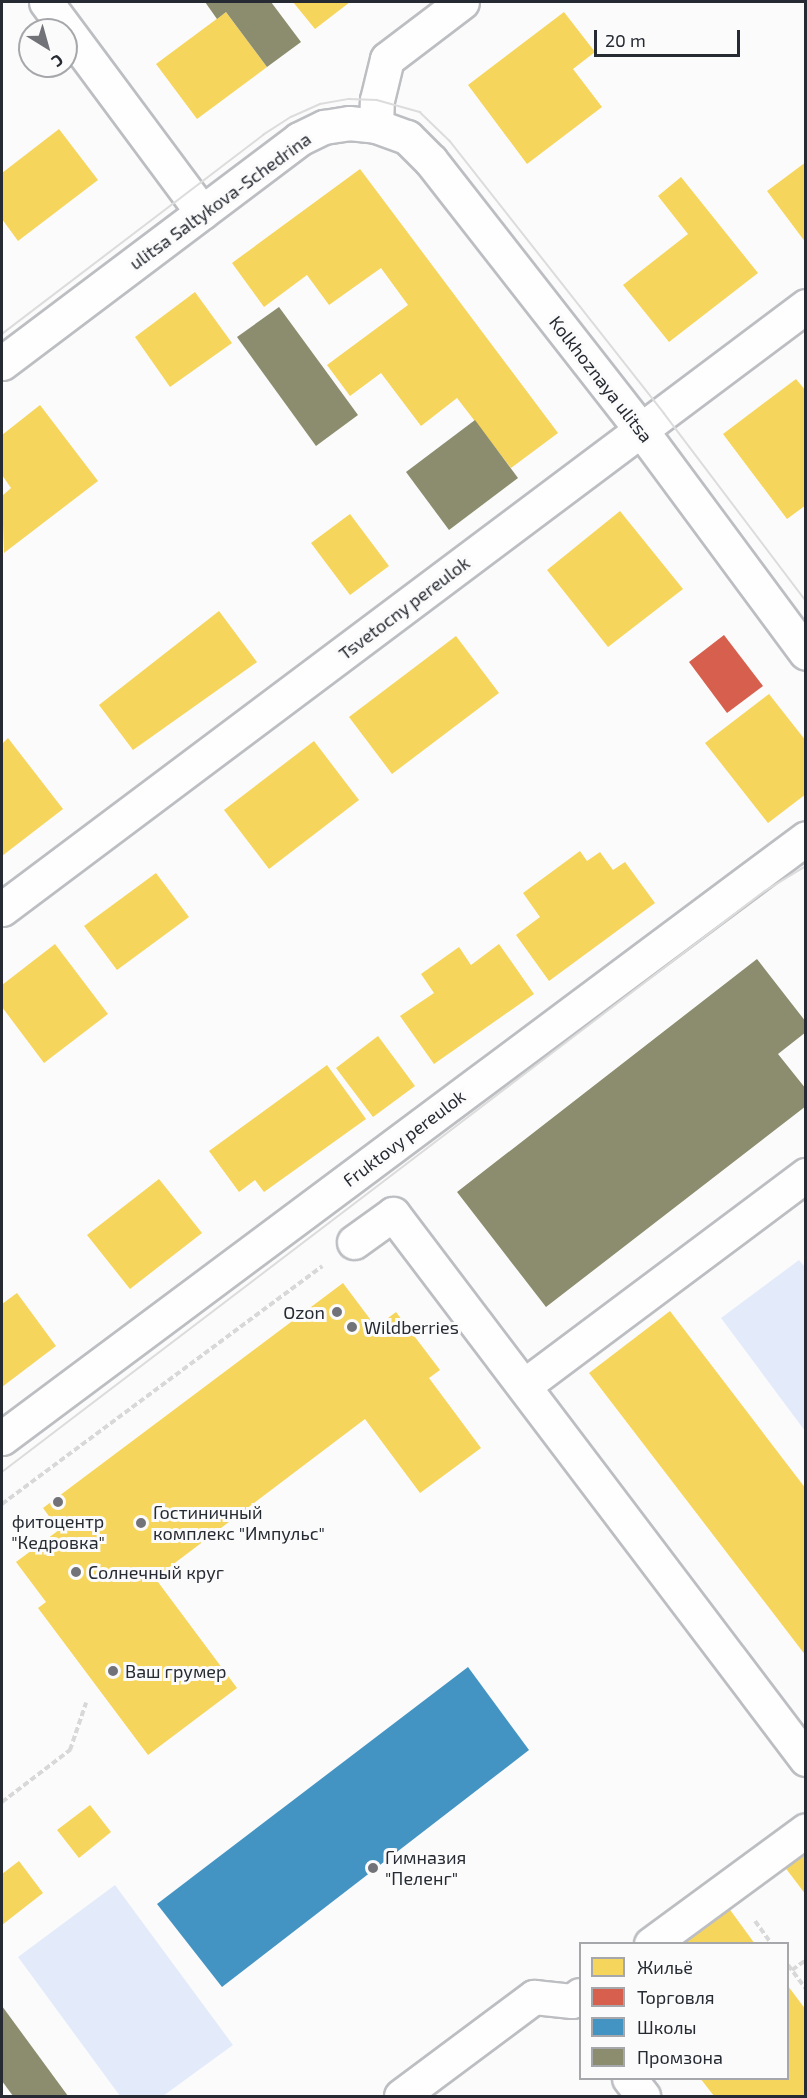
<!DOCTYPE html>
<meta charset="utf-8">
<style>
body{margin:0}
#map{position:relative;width:807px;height:2098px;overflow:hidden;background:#fbfbfb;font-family:"Exo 2",sans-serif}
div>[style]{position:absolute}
.green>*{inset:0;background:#e3ebfb}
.homes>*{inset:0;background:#f6d55c}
.shops>*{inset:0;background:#d6604d}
.schools>*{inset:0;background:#4393c3}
.industry>*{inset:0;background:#8c8c6e}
.path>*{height:4px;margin-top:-2px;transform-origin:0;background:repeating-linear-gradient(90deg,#d8d8d9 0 6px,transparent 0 9px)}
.roads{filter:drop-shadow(2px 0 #bcbec2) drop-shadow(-2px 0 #bcbec2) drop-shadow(0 2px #bcbec2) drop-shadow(0 -2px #bcbec2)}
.minor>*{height:33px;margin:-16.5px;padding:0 16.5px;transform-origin:16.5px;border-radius:16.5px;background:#fefefe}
.tram>*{height:1.5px;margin:-0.75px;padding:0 0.75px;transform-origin:0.75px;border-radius:0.75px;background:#dcdcdc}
.dots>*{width:16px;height:16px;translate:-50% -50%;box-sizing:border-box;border:3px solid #fbfbfb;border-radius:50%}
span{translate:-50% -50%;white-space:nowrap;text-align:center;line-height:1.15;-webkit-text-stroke:6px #fbfbfb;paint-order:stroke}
.street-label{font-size:18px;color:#262a32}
.poi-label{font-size:18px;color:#262a32}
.right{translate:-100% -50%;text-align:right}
.left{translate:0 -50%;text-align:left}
.frame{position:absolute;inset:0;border:3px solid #262a32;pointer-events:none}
.legend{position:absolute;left:579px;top:1942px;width:210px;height:138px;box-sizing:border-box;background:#fbfbfb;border:2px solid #a6a7ab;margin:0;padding:8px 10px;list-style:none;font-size:18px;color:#262a32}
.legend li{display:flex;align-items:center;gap:12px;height:30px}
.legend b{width:30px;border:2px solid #a6a7ab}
.north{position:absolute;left:18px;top:18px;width:60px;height:60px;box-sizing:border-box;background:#fbfbfb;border:2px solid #a6a7ab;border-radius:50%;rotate:143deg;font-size:16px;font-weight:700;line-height:24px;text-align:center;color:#262a32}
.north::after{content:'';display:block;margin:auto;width:21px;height:27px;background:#717378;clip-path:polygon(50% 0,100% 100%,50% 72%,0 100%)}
.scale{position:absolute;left:594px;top:30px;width:146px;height:27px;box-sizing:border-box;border:3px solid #262a32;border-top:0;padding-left:8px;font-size:18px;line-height:21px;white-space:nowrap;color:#262a32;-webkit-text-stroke:4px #fbfbfb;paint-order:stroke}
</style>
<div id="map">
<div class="green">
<div style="clip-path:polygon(799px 1260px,806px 1268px,805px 1431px,721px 1318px)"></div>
<div style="clip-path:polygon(115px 1885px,233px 2045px,163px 2096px,120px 2096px,18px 1957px)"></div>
</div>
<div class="homes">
<div style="clip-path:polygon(293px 2px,350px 2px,315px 29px)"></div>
<div style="clip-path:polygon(226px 12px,267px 67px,197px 119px,156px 64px)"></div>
<div style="clip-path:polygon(564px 12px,595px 52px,573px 69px,602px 107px,527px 164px,468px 85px)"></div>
<div style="clip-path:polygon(59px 129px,98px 180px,18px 241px,2px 219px,2px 173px)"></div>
<div style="clip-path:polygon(806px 162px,806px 243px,767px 191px)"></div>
<div style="clip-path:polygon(360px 169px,558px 433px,511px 468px,457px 398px,421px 426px,381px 373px,350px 396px,327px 365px,408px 305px,381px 268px,329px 305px,307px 275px,264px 307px,232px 263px)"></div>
<div style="clip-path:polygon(681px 177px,758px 273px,669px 342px,623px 285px,688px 234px,658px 196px)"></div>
<div style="clip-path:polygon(195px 292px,232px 343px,170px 387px,135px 337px)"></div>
<div style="clip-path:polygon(796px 379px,806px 391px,806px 505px,787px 519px,723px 434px)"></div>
<div style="clip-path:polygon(40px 405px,98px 481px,4px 553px,2px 496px,11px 488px,2px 475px,2px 435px)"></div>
<div style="clip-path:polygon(620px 511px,683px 589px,608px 647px,547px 570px)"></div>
<div style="clip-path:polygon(350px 514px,389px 566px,350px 595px,311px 543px)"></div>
<div style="clip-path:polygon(219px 611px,257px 662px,133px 750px,99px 705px)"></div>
<div style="clip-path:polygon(456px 636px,499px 693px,392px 774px,349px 717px)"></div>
<div style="clip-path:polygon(769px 694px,806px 741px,806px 794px,768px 823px,705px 743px)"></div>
<div style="clip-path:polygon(8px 738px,63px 809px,2px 856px,2px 744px)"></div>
<div style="clip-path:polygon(314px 741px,359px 800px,269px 869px,224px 810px)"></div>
<div style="clip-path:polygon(580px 851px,587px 861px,600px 852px,613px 870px,625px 862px,655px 903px,549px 981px,516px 935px,540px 917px,523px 893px)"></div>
<div style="clip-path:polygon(156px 873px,189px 917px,117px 970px,84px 926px)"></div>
<div style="clip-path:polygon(55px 944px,108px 1014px,44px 1063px,2px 1007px,2px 985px)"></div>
<div style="clip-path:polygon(499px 944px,534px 994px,434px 1064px,400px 1016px,434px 993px,421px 974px,459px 947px,471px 965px)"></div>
<div style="clip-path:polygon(378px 1036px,415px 1086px,373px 1117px,336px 1068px)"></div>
<div style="clip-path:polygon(327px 1065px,366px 1119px,264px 1192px,255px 1180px,239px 1192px,209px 1151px)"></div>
<div style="clip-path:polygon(159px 1179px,202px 1233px,130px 1289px,87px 1235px)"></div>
<div style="clip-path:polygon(343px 1283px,376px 1327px,396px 1312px,440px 1370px,429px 1378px,481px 1448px,420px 1493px,365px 1419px,155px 1578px,237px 1688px,148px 1755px,38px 1608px,46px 1602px,16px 1562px,59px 1530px,43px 1508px)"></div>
<div style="clip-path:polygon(17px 1293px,56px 1346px,2px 1387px,2px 1304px)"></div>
<div style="clip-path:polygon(670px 1311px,806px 1489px,806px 1656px,589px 1373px)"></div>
<div style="clip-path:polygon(90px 1805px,111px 1832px,79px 1858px,57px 1830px)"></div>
<div style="clip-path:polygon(806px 1844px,806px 1895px,781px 1862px)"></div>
<div style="clip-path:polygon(19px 1861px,43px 1893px,2px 1925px,2px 1874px)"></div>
<div style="clip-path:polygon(728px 1907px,755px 1944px,679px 1944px)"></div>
<div style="clip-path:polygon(788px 1986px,806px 2010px,806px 2096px,714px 2096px,700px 2078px,788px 2078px)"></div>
</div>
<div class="shops">
<div style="clip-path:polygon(724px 635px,763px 686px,727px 713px,689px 662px)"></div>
</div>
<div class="schools">
<div style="clip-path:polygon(468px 1667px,529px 1750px,222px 1987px,157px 1904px)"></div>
</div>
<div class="industry">
<div style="clip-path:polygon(205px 2px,271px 2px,301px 42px,267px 67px,226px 12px,217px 19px)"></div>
<div style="clip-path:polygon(279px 307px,358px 415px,316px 446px,237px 337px)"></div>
<div style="clip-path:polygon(475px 420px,518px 478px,449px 530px,406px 472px)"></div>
<div style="clip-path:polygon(757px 959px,806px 1022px,806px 1032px,778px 1054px,806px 1089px,806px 1106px,546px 1307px,457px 1192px)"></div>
<div style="clip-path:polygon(2px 2006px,68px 2096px,13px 2096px,2px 2081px)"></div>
</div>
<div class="path">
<div style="left:2px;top:1504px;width:399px;rotate:-36.6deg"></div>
<div style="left:2px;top:1802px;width:86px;rotate:-37.4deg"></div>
<div style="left:70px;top:1750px;width:50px;rotate:-71.2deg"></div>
<div style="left:755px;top:1921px;width:29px;rotate:54deg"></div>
<div style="left:788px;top:1965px;width:30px;rotate:53deg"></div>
<div style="left:792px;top:1970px;width:17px;rotate:-36deg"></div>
</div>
<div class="roads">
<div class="minor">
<div style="left:46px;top:2px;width:262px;rotate:53.4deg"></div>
<div style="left:376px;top:126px;width:33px;rotate:20deg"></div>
<div style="left:407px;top:137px;width:34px;rotate:45deg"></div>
<div style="left:431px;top:161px;width:341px;rotate:52deg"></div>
<div style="left:641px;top:430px;width:277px;rotate:53.5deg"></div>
<div style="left:2px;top:363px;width:372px;rotate:-37deg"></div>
<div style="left:299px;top:139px;width:28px;rotate:-26deg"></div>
<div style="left:324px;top:127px;width:25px;rotate:-9deg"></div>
<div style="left:349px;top:123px;width:27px;rotate:6deg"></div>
<div style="left:376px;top:126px;width:26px;rotate:-88deg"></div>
<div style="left:377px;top:100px;width:42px;rotate:-76.3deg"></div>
<div style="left:387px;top:59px;width:94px;rotate:-37.2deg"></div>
<div style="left:2px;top:909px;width:1005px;rotate:-36.87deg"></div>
<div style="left:354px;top:1242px;width:48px;rotate:-35.7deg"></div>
<div style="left:393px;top:1214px;width:684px;rotate:52.85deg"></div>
<div style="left:525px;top:1385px;width:351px;rotate:-36.8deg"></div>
<div style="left:2px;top:1438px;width:1003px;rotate:-36.73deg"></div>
<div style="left:651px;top:1944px;width:192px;rotate:-36.3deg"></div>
<div style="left:629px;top:2078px;width:23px;rotate:52deg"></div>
<div style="left:401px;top:2096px;width:166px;rotate:-36.7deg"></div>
<div style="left:534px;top:1997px;width:38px;rotate:6deg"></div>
<div style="left:572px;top:2001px;width:10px;rotate:-37deg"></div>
</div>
</div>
<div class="tram">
<div style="left:2px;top:334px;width:328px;rotate:-37.3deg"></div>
<div style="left:263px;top:135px;width:33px;rotate:-33deg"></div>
<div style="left:291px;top:117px;width:32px;rotate:-24deg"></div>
<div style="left:320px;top:104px;width:29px;rotate:-10deg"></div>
<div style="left:349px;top:99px;width:28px;rotate:2deg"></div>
<div style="left:377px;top:100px;width:45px;rotate:15.6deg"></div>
<div style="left:420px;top:112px;width:42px;rotate:44deg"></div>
<div style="left:450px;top:141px;width:346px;rotate:51.8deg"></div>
<div style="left:664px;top:413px;width:236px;rotate:52.9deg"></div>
<div style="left:2px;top:1472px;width:959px;rotate:-37.29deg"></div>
<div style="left:765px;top:891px;width:48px;rotate:-31.4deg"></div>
</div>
<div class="dots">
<div style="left:337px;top:1312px;background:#717378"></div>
<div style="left:352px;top:1327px;background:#717378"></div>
<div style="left:58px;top:1502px;background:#717378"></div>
<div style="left:141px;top:1523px;background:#717378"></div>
<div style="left:76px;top:1572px;background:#717378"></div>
<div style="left:113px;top:1671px;background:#717378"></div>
<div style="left:373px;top:1868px;background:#717378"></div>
</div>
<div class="street-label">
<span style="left:220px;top:201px;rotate:-36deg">ulitsa Saltykova-Schedrina</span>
<span style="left:601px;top:379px;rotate:52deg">Kolkhoznaya ulitsa</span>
<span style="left:404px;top:608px;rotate:-37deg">Tsvetocny pereulok</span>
<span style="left:404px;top:1138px;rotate:-37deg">Fruktovy pereulok</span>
</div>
<div class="poi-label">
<span class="right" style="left:325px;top:1312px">Ozon</span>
<span class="left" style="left:364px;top:1327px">Wildberries</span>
<span class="left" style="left:153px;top:1523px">Гостиничный<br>комплекс "Импульс"</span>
<span style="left:58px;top:1532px">фитоцентр<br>"Кедровка"</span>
<span class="left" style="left:88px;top:1572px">Солнечный круг</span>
<span class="left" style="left:125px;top:1671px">Ваш грумер</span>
<span class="left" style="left:385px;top:1868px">Гимназия<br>"Пеленг"</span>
</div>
<div class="frame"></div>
<ul class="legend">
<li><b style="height:16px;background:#f6d55c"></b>Жильё</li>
<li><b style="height:16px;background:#d6604d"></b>Торговля</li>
<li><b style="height:16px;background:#4393c3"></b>Школы</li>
<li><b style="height:16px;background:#8c8c6e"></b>Промзона</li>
</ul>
<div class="north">С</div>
<div class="scale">20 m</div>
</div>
